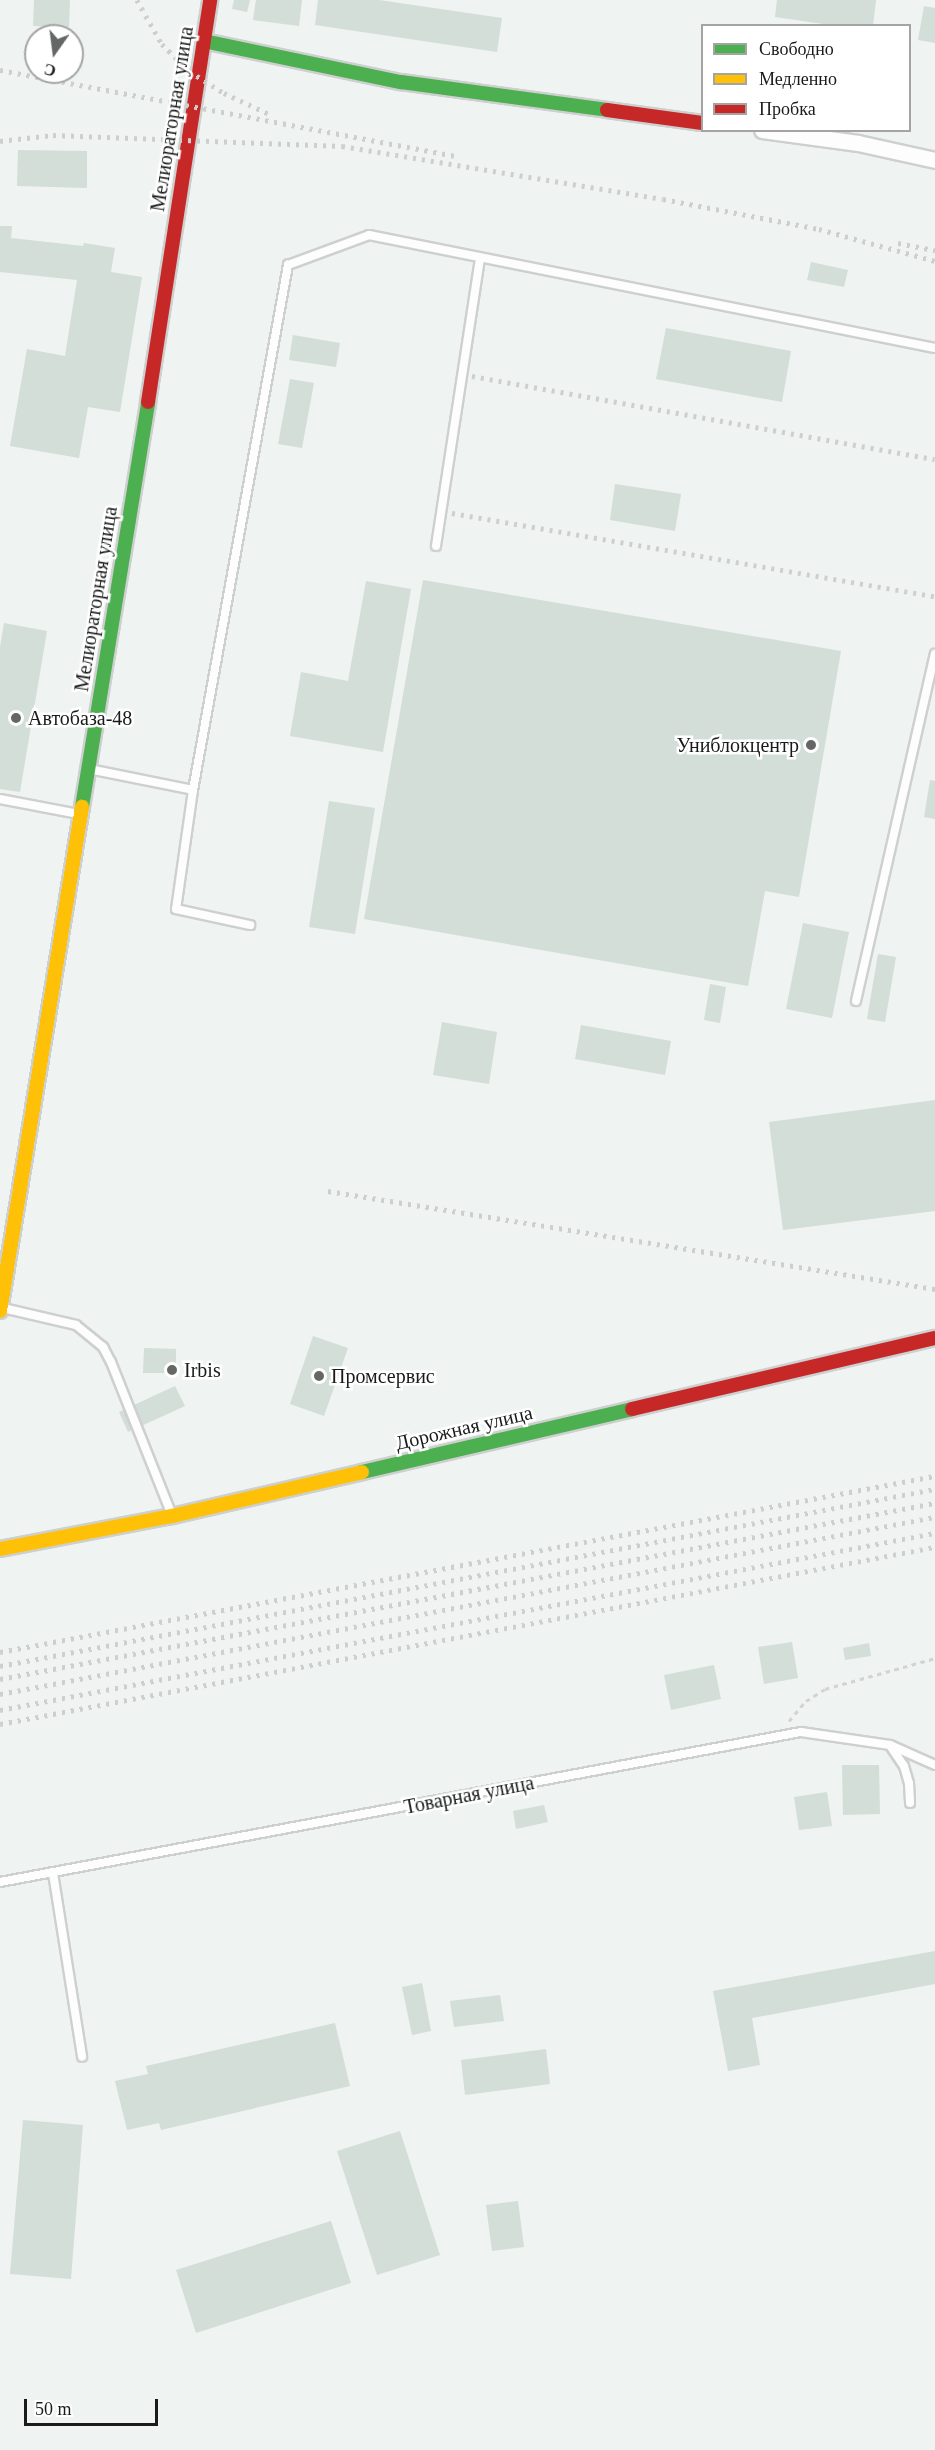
<!DOCTYPE html>
<meta charset="utf-8">
<style>
body{margin:0}
#map{position:relative;width:935px;height:2450px;overflow:hidden;background:#eff3f1;font-family:Georgia,serif}
div>[style]{position:absolute}
.building>*{inset:0;background:#d2ded7}
.path>*{height:3px;margin-top:-1.5px;transform-origin:0;background:repeating-linear-gradient(90deg,#d2d3d2 0 4.5px,transparent 0 9px)}
.roads{filter:drop-shadow(2px 0 #ced0cf) drop-shadow(-2px 0 #ced0cf) drop-shadow(0 2px #ced0cf) drop-shadow(0 -2px #ced0cf)}
.lane>*{height:8px;margin:-4px;padding:0 4px;transform-origin:4px;border-radius:4px;background:#fdfdfd}
.street>*{height:15px;margin:-7.5px;padding:0 7.5px;transform-origin:7.5px;border-radius:7.5px;background:#fdfdfd}
.fast>*{height:14px;margin:-7px;padding:0 7px;transform-origin:7px;border-radius:7px;background:#4caf50}
.slow>*{height:14px;margin:-7px;padding:0 7px;transform-origin:7px;border-radius:7px;background:#ffc107}
.jam>*{height:14px;margin:-7px;padding:0 7px;transform-origin:7px;border-radius:7px;background:#c62828}
.rail>*{height:4.5px;margin-top:-2.25px;transform-origin:0;background:repeating-linear-gradient(90deg,#cecece 0 3px,transparent 0 9px)}
.dots>*{width:16px;height:16px;translate:-50% -50%;box-sizing:border-box;border:3px solid #fff;border-radius:50%}
span{translate:-50% -50%;white-space:nowrap;text-align:center;line-height:1.15;-webkit-text-stroke:5px #fff;paint-order:stroke}
.street-label{font-size:20px;color:#191b1a}
.poi-label{font-size:20px;color:#191b1a}
.left{translate:0 -50%;text-align:left}
.right{translate:-100% -50%;text-align:right}
.legend{position:absolute;left:701px;top:24px;width:210px;height:108px;box-sizing:border-box;background:#fff;border:2px solid #a3a4a3;margin:0;padding:8px 10px;list-style:none;font-size:18px;color:#191b1a}
.legend li{display:flex;align-items:center;gap:12px;height:30px}
.legend b{width:30px;border:2px solid #a3a4a3}
.north{position:absolute;left:24px;top:24px;width:60px;height:60px;box-sizing:border-box;background:#fff;border:2px solid #a3a4a3;border-radius:50%;rotate:194deg;font-size:16px;font-weight:700;line-height:24px;text-align:center;color:#191b1a}
.north::after{content:'';display:block;margin:auto;width:21px;height:27px;background:#646765;clip-path:polygon(50% 0,100% 100%,50% 72%,0 100%)}
.scale{position:absolute;left:24px;top:2399px;width:134px;height:27px;box-sizing:border-box;border:3px solid #191b1a;border-top:0;padding-left:8px;font-size:18px;line-height:21px;white-space:nowrap;color:#191b1a;-webkit-text-stroke:4px #fff;paint-order:stroke}
</style>
<div id="map">
<div class="building">
<div style="clip-path:polygon(34px 0,70px 0,69px 27px,33px 26px)"></div>
<div style="clip-path:polygon(234px 0,250px 0,247px 12px,232px 9px)"></div>
<div style="clip-path:polygon(256px 0,302px 0,299px 26px,253px 20px)"></div>
<div style="clip-path:polygon(318px 0,379px 0,502px 18px,497px 52px,315px 25px)"></div>
<div style="clip-path:polygon(777px 0,876px 0,873px 26px,837px 26px,775px 17px)"></div>
<div style="clip-path:polygon(924px 6px,935px 8px,935px 43px,918px 40px)"></div>
<div style="clip-path:polygon(18px 150px,87px 151px,87px 188px,17px 186px)"></div>
<div style="clip-path:polygon(0 226px,12px 226px,11px 238px,83px 246px,84px 243px,115px 248px,111px 272px,142px 277px,120px 412px,88px 407px,79px 458px,10px 446px,27px 349px,65px 356px,77px 280px,0 272px)"></div>
<div style="clip-path:polygon(811px 262px,848px 270px,844px 287px,807px 280px)"></div>
<div style="clip-path:polygon(666px 328px,791px 351px,782px 402px,656px 379px)"></div>
<div style="clip-path:polygon(293px 335px,340px 343px,336px 367px,289px 360px)"></div>
<div style="clip-path:polygon(290px 379px,314px 383px,302px 448px,278px 444px)"></div>
<div style="clip-path:polygon(615px 484px,681px 494px,675px 531px,610px 520px)"></div>
<div style="clip-path:polygon(423px 580px,841px 651px,799px 897px,765px 891px,748px 986px,364px 919px)"></div>
<div style="clip-path:polygon(366px 581px,411px 589px,383px 752px,290px 736px,301px 672px,348px 681px)"></div>
<div style="clip-path:polygon(4px 623px,47px 631px,20px 792px,0 789px,0 647px)"></div>
<div style="clip-path:polygon(930px 780px,935px 781px,935px 819px,924px 817px)"></div>
<div style="clip-path:polygon(329px 801px,375px 808px,355px 934px,309px 927px)"></div>
<div style="clip-path:polygon(803px 923px,849px 932px,832px 1018px,786px 1009px)"></div>
<div style="clip-path:polygon(878px 954px,896px 957px,885px 1022px,867px 1019px)"></div>
<div style="clip-path:polygon(710px 984px,726px 987px,720px 1023px,704px 1020px)"></div>
<div style="clip-path:polygon(442px 1022px,497px 1032px,489px 1084px,433px 1075px)"></div>
<div style="clip-path:polygon(581px 1025px,671px 1041px,665px 1075px,575px 1059px)"></div>
<div style="clip-path:polygon(935px 1100px,935px 1211px,783px 1230px,769px 1122px)"></div>
<div style="clip-path:polygon(313px 1336px,348px 1348px,324px 1416px,290px 1404px)"></div>
<div style="clip-path:polygon(144px 1348px,176px 1349px,176px 1373px,143px 1373px)"></div>
<div style="clip-path:polygon(175px 1386px,185px 1406px,128px 1432px,119px 1412px)"></div>
<div style="clip-path:polygon(792px 1642px,798px 1678px,764px 1684px,758px 1647px)"></div>
<div style="clip-path:polygon(869px 1643px,871px 1656px,845px 1660px,843px 1648px)"></div>
<div style="clip-path:polygon(714px 1665px,721px 1699px,671px 1710px,664px 1675px)"></div>
<div style="clip-path:polygon(842px 1765px,879px 1765px,880px 1814px,843px 1815px)"></div>
<div style="clip-path:polygon(827px 1792px,832px 1826px,799px 1830px,794px 1797px)"></div>
<div style="clip-path:polygon(544px 1805px,548px 1822px,516px 1829px,513px 1811px)"></div>
<div style="clip-path:polygon(935px 1951px,935px 1984px,752px 2018px,760px 2065px,728px 2071px,713px 1991px)"></div>
<div style="clip-path:polygon(422px 1983px,431px 2031px,412px 2035px,402px 1987px)"></div>
<div style="clip-path:polygon(500px 1995px,504px 2021px,454px 2027px,450px 2001px)"></div>
<div style="clip-path:polygon(335px 2023px,350px 2086px,161px 2130px,159px 2123px,127px 2130px,115px 2081px,148px 2074px,146px 2066px)"></div>
<div style="clip-path:polygon(546px 2049px,550px 2084px,465px 2095px,461px 2060px)"></div>
<div style="clip-path:polygon(23px 2120px,83px 2125px,71px 2279px,10px 2274px)"></div>
<div style="clip-path:polygon(400px 2131px,440px 2255px,377px 2275px,337px 2151px)"></div>
<div style="clip-path:polygon(518px 2201px,524px 2247px,492px 2251px,486px 2205px)"></div>
<div style="clip-path:polygon(331px 2221px,351px 2283px,196px 2333px,176px 2270px)"></div>
</div>
<div class="path">
<div style="left:789px;top:1721px;width:26px;rotate:-50deg"></div>
<div style="left:806px;top:1701px;width:22px;rotate:-32deg"></div>
<div style="left:825px;top:1689px;width:114px;rotate:-15.7deg"></div>
</div>
<div class="roads">
<div class="lane">
<div style="left:436px;top:546px;width:291px;rotate:-81.3deg"></div>
<div style="left:89px;top:769px;width:106px;rotate:11.4deg"></div>
<div style="left:193px;top:790px;width:120px;rotate:98.1deg"></div>
<div style="left:176px;top:909px;width:76px;rotate:12.2deg"></div>
<div style="left:193px;top:790px;width:534px;rotate:-79.74deg"></div>
<div style="left:288px;top:265px;width:86px;rotate:-20.3deg"></div>
<div style="left:369px;top:235px;width:577px;rotate:11.29deg"></div>
<div style="left:0;top:799px;width:80px;rotate:10.8deg"></div>
<div style="left:856px;top:1001px;width:356px;rotate:-77.2deg"></div>
<div style="left:3px;top:1308px;width:75px;rotate:13.1deg"></div>
<div style="left:76px;top:1325px;width:35px;rotate:39deg"></div>
<div style="left:103px;top:1347px;width:17px;rotate:62deg"></div>
<div style="left:111px;top:1362px;width:165px;rotate:68.3deg"></div>
<div style="left:891px;top:1747px;width:23px;rotate:56deg"></div>
<div style="left:904px;top:1766px;width:18px;rotate:74deg"></div>
<div style="left:909px;top:1783px;width:20px;rotate:87deg"></div>
<div style="left:53px;top:1873px;width:186px;rotate:81deg"></div>
<div style="left:0;top:1882px;width:815px;rotate:-10.61deg"></div>
<div style="left:801px;top:1732px;width:90px;rotate:8.3deg"></div>
<div style="left:890px;top:1745px;width:49px;rotate:24deg"></div>
</div>
<div class="street">
<div style="left:762px;top:130px;width:97px;rotate:7.7deg"></div>
<div style="left:858px;top:143px;width:79px;rotate:12.4deg"></div>
</div>
<div class="fast">
<div style="left:204px;top:41px;width:201px;rotate:11.8deg"></div>
<div style="left:401px;top:82px;width:208px;rotate:7.7deg"></div>
<div style="left:82px;top:807px;width:410px;rotate:-80.7deg"></div>
<div style="left:362px;top:1472px;width:277px;rotate:-13.1deg"></div>
</div>
<div class="slow">
<div style="left:0;top:1311px;width:511px;rotate:-80.76deg"></div>
<div style="left:0;top:1549px;width:175px;rotate:-10.9deg"></div>
<div style="left:172px;top:1516px;width:195px;rotate:-13deg"></div>
</div>
<div class="jam">
<div style="left:607px;top:110px;width:96px;rotate:7.8deg"></div>
<div style="left:148px;top:402px;width:407px;rotate:-81.2deg"></div>
<div style="left:632px;top:1409px;width:311px;rotate:-13.2deg"></div>
</div>
</div>
<div class="rail">
<div style="left:137px;top:0;width:51px;rotate:60.4deg"></div>
<div style="left:162px;top:44px;width:38px;rotate:45deg"></div>
<div style="left:189px;top:71px;width:41px;rotate:32.2deg"></div>
<div style="left:224px;top:93px;width:50px;rotate:25deg"></div>
<div style="left:0;top:70px;width:462px;rotate:10.7deg"></div>
<div style="left:0;top:141px;width:53px;rotate:-6.5deg"></div>
<div style="left:53px;top:135px;width:289px;rotate:2.2deg"></div>
<div style="left:342px;top:146px;width:325px;rotate:9.4deg"></div>
<div style="left:663px;top:199px;width:159px;rotate:10.9deg"></div>
<div style="left:819px;top:229px;width:120px;rotate:15.4deg"></div>
<div style="left:898px;top:243px;width:38px;rotate:11deg"></div>
<div style="left:472px;top:376px;width:470px;rotate:10.2deg"></div>
<div style="left:452px;top:513px;width:490px;rotate:9.8deg"></div>
<div style="left:328px;top:1191px;width:615px;rotate:9.17deg"></div>
<div style="left:0;top:1652px;width:951px;rotate:-10.66deg"></div>
<div style="left:0;top:1666px;width:952px;rotate:-10.72deg"></div>
<div style="left:0;top:1679px;width:951px;rotate:-10.66deg"></div>
<div style="left:0;top:1694px;width:952px;rotate:-10.72deg"></div>
<div style="left:0;top:1710px;width:952px;rotate:-10.72deg"></div>
<div style="left:0;top:1724px;width:952px;rotate:-10.72deg"></div>
</div>
<div class="dots">
<div style="left:16px;top:718px;background:#646765"></div>
<div style="left:811px;top:745px;background:#646765"></div>
<div style="left:172px;top:1370px;background:#646765"></div>
<div style="left:319px;top:1376px;background:#646765"></div>
</div>
<div class="street-label">
<span style="left:172px;top:119px;rotate:-81deg">Мелиораторная улица</span>
<span style="left:96px;top:599px;rotate:-81deg">Мелиораторная улица</span>
<span style="left:464px;top:1428px;rotate:-13deg">Дорожная улица</span>
<span style="left:469px;top:1795px;rotate:-11deg">Товарная улица</span>
</div>
<div class="poi-label">
<span class="left" style="left:28px;top:718px">Автобаза-48</span>
<span class="right" style="left:799px;top:745px">Униблокцентр</span>
<span class="left" style="left:184px;top:1370px">Irbis</span>
<span class="left" style="left:331px;top:1376px">Промсервис</span>
</div>
<ul class="legend">
<li><b style="height:8px;background:#4caf50"></b>Свободно</li>
<li><b style="height:8px;background:#ffc107"></b>Медленно</li>
<li><b style="height:8px;background:#c62828"></b>Пробка</li>
</ul>
<div class="north">С</div>
<div class="scale">50 m</div>
</div>
